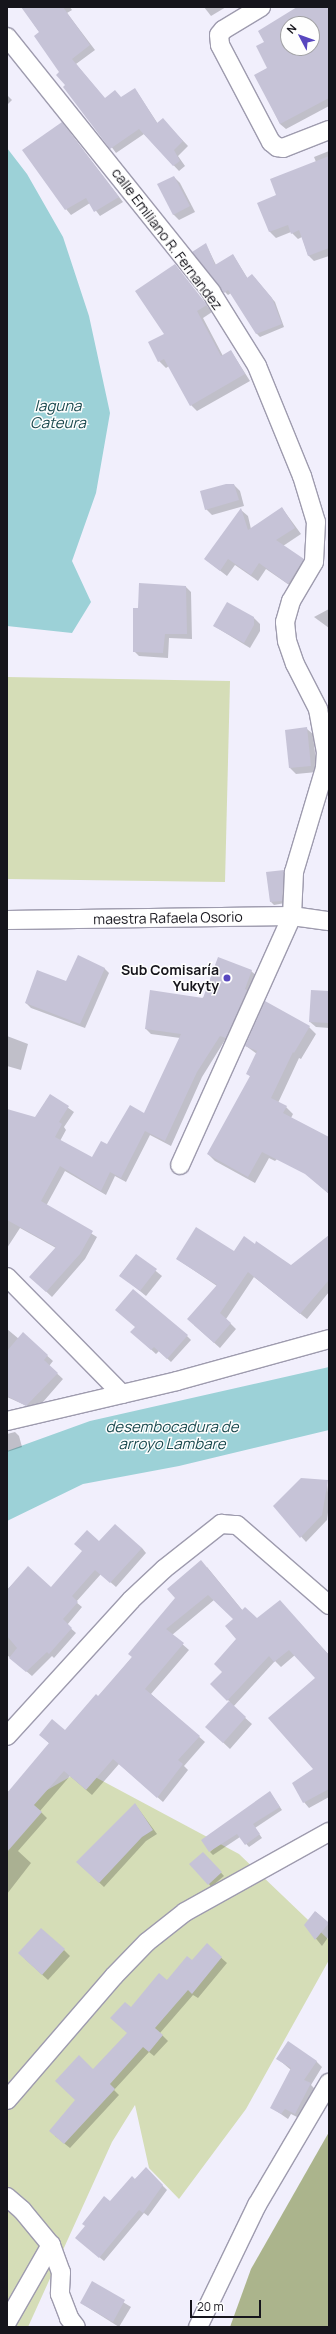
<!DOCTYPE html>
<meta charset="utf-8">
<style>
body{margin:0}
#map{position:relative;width:336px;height:2334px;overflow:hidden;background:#f1effc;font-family:Manrope,sans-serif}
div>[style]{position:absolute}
.green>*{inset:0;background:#d5ddb7}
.forest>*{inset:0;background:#abb48c}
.water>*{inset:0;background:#9cd1d7}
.shadow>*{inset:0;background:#0003}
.building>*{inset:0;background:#c6c3d7}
.roads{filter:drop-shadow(1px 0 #9e9bae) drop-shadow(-1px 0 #9e9bae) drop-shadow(0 1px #9e9bae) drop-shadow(0 -1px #9e9bae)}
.street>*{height:18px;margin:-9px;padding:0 9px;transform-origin:9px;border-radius:9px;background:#fff}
.dots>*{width:11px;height:11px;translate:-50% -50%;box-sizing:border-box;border:2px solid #fefefe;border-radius:50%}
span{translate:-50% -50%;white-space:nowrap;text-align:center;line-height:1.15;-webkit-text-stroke:3px #fefefe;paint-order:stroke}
.street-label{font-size:14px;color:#16151c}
.poi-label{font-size:14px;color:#16151c;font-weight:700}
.right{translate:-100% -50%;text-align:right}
.water-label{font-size:15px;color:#1a494e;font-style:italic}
.frame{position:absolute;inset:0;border:8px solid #16151c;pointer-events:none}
.north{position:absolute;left:280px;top:16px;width:40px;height:40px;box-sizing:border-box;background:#fefefe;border:1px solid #a1a1a4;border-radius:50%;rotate:311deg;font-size:11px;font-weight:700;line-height:16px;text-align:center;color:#16151c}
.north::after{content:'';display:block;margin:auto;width:14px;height:18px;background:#5847bf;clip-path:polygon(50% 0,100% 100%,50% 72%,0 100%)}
.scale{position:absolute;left:190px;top:2300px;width:71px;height:18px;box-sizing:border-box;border:2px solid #16151c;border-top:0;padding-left:5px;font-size:12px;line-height:14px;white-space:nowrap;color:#16151c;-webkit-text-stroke:3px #fefefe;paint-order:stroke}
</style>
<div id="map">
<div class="green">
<div style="clip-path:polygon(7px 677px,230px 681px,225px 882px,7px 879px)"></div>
<div style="clip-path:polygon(82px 1770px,239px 1854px,329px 1940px,329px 1960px,246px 2109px,179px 2199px,149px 2168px,135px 2105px,112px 2142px,28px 2327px,7px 2327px,7px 1813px)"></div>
</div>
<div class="forest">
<div style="clip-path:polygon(329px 2132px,329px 2327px,230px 2327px,251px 2269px)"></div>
</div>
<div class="water">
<div style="clip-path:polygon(7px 148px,27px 174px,63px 237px,89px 316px,110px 413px,96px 493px,72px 561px,91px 602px,72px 633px,7px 626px)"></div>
<div style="clip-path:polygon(329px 1367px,329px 1430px,179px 1466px,83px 1484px,7px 1521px,7px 1451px,90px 1421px)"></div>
</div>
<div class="shadow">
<div style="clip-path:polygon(22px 7px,70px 7px,72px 10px,67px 13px,95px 50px,76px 64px,105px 99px,121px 98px,137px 92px,158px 124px,168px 125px,188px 146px,178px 156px,185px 166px,179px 171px,144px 134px,116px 153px,67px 86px,40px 33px)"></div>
<div style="clip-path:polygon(204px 7px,226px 7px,211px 16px)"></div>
<div style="clip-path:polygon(evenodd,303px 7px,329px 7px,329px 106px,286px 129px,280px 124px,256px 75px,268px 68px,265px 42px,303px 7px,288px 24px,312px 24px,312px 48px,288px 48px,288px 24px)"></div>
<div style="clip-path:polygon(7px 95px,12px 100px,7px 105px)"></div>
<div style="clip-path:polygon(67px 129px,123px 202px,100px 216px,90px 203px,71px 215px,66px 209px)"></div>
<div style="clip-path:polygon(329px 151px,329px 256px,314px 261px,308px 255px,302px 237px,298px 239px,291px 232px,276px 238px,270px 232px,259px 203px,277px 196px,316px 162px,314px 157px)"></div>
<div style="clip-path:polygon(174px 177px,180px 183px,195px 212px,179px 220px,173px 214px)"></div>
<div style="clip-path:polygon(206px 244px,216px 265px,233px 255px,248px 279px,255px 278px,275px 302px,284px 327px,260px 337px,257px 334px,231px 293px,228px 295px,225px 292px)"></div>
<div style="clip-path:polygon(175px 265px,212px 312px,203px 318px,223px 356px,231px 351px,250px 381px,197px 411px,191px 405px,169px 366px,166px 368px,159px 361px,166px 334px)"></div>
<div style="clip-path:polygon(234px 485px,240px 491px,244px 506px,212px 515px,206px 509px)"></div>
<div style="clip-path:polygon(282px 508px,301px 534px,283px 546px,310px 566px,295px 589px,266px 569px,258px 581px,235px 565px,227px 576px,205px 559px,241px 510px,248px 516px,251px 529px)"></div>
<div style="clip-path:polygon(186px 587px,191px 592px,192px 639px,169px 638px,168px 658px,139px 656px,134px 651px,139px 609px)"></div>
<div style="clip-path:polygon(329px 609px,329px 628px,314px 617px)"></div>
<div style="clip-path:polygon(254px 618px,260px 624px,260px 631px,250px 648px,214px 626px)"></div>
<div style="clip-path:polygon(307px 729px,313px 734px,317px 772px,296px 774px,290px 768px)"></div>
<div style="clip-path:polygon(283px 871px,286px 874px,285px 903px,274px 905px,271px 902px)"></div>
<div style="clip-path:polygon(104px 968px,109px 973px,85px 1028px,31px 1008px,26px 1003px,67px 982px)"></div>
<div style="clip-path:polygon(251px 971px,257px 976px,231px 1043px,225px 1040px,202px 1077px,171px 1146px,150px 1135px,126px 1182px,115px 1176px,106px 1195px,65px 1171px,46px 1206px,97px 1237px,85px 1259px,52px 1297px,36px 1282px,56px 1248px,20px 1228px,7px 1248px,7px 1110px,35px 1118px,50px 1095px,74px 1112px,64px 1127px,66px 1130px,60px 1141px,93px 1159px,145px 1114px,180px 1038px,151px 1034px,146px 1029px)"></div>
<div style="clip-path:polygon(329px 992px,329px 1028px,316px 1027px,310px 1022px)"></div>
<div style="clip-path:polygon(309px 1027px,316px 1034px,301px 1059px,299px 1058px,278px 1103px,286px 1107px,293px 1114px,291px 1118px,329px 1152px,329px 1194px,283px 1153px,275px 1161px,269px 1158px,255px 1183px,215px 1161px,208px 1154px,251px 1077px,247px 1073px,257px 1054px,246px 1046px)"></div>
<div style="clip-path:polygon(7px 1036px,28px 1044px,21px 1070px,7px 1066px)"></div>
<div style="clip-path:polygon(329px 1249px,329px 1292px,307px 1319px,254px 1277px,226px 1319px,236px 1329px,220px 1348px,194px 1325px,217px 1286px,177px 1259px,234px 1252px,291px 1267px)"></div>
<div style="clip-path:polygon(136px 1255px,162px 1276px,146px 1296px,120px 1275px)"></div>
<div style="clip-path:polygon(7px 1329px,19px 1339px,23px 1334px,53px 1361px,49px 1366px,63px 1379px,36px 1410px,7px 1397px)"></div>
<div style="clip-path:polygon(136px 1336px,187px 1336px,191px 1340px,171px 1362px,159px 1351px,156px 1354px)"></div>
<div style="clip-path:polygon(15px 1432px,19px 1436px,22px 1447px,7px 1452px,7px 1434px)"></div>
<div style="clip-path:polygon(327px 1481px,329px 1505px,327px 1520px,306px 1542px,274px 1506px)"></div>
<div style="clip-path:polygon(99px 1543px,142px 1548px,146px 1553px,116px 1587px,101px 1574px,76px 1602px,82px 1607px,67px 1625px,76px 1633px,54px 1658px,52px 1656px,32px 1676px,7px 1655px,7px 1590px,28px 1568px,51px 1588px)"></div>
<div style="clip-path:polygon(207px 1567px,243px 1611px,257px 1620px,285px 1607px,329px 1655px,329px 1797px,309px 1808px,304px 1802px,315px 1769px,316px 1678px,295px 1655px,281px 1667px,275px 1661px,233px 1707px,252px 1724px,230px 1749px,213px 1733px,230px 1702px,212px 1684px,223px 1672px,237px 1639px,234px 1619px,214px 1600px,172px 1635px,189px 1650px,151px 1694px,205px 1742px,184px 1766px,188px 1770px,163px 1802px,119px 1764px,92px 1795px,70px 1776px,40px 1811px,47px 1818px,18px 1851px,31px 1863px,7px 1894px,7px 1790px,9px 1792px,50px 1744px,40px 1735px,65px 1731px,98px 1698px)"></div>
<div style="clip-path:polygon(270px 1792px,282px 1810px,255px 1828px,262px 1838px,249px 1847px,240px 1837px,213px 1855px,210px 1852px)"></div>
<div style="clip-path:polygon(135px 1804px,157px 1834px,146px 1841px,104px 1887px,77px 1862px)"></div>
<div style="clip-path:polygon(203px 1853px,224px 1876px,211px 1887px,209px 1884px)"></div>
<div style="clip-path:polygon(316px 1912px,329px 1923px,329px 1936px,322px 1946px,305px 1925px)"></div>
<div style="clip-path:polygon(207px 1945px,227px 1963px,198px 1998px,193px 1995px,160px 2033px,168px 2041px,154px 2056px,149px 2052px,114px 2090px,119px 2095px,70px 2148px,55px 2136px,94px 2071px,128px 2033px,131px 2008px,192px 1961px)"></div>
<div style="clip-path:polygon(64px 1950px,70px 1956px,48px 1980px,25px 1959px)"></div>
<div style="clip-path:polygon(278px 2059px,316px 2061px,322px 2067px,311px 2085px,316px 2090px,301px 2119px,291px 2114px,288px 2119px,272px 2108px,291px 2070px)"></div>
<div style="clip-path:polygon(146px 2169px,167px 2190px,148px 2216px,144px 2213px,104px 2261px,81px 2242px,110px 2202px)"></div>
<div style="clip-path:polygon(92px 2283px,131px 2307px,119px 2327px,81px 2303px)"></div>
</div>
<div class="building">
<div style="clip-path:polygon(21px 7px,63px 7px,90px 45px,72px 59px,105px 98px,115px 90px,121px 97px,135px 88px,157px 123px,163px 118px,183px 141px,174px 150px,180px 161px,173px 166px,139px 129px,110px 149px,63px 87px,65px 85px,56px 75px,59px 72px,34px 36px,39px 32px)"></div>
<div style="clip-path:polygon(evenodd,297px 7px,329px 7px,329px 98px,280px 124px,254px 75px,267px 68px,256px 46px,264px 42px,258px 31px,297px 7px,288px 24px,312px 24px,312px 48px,288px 48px,288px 24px)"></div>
<div style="clip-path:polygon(62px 122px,119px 197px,94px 212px,86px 198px,65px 210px,22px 150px)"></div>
<div style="clip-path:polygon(329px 156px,329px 248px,308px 256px,299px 230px,291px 234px,288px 225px,269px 232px,257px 203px,276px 195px,270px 179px)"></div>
<div style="clip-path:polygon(174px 176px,190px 206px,173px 215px,157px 184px)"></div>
<div style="clip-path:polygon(206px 243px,215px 265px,233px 254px,247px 278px,252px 274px,272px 298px,282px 324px,256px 334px,228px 290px,224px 293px,192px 252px)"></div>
<div style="clip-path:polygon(175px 264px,207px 305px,197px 311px,221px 356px,231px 350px,245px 374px,190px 406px,164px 359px,158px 362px,148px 342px,164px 334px,135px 291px)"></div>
<div style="clip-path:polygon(226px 484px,234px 484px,239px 500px,205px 510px,200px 491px)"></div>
<div style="clip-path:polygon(282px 507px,295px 528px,276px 540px,304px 559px,288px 584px,259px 563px,251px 575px,228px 559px,220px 571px,204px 559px,241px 508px,248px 530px)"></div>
<div style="clip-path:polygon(139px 583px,186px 586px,187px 634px,165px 634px,163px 653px,133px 652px,133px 608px,138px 608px)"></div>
<div style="clip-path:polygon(227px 602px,254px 617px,254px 625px,244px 643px,213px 626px)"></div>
<div style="clip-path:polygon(307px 727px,311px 766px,289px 768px,285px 730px)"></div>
<div style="clip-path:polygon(284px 870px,282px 901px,270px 902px,266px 872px)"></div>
<div style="clip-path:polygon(78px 955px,105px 968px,80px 1024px,25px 1003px,37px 970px,66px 981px)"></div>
<div style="clip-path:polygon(218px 957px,252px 970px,245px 989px,247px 990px,226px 1038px,220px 1036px,197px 1072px,165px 1141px,145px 1131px,121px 1178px,110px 1172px,101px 1191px,60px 1166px,41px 1201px,93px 1231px,80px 1254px,46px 1292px,29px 1277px,56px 1247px,7px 1220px,7px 1109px,35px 1117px,50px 1094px,69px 1106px,59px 1122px,62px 1124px,55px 1137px,92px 1157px,101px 1141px,107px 1144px,130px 1105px,144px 1113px,181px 1034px,145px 1029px,150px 990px,203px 998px)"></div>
<div style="clip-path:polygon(311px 990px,329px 991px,329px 1023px,309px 1022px)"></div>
<div style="clip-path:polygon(265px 1001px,310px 1026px,294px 1053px,293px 1052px,271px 1098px,287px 1106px,283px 1113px,329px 1137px,329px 1194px,305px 1174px,262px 1152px,248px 1177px,207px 1154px,250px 1076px,246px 1074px,257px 1051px,245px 1046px)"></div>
<div style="clip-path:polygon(196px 1227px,234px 1251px,244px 1236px,255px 1244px,256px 1241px,291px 1265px,329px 1235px,329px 1280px,300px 1314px,248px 1272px,220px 1313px,231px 1323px,214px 1343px,187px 1319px,217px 1285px,176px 1259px)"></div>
<div style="clip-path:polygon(136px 1254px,157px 1269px,140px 1291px,119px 1276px)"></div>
<div style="clip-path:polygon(133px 1289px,188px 1335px,167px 1359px,154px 1347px,151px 1350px,130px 1332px,135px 1327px,115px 1310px)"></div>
<div style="clip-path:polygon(23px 1332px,48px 1355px,44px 1360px,58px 1373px,26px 1406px,7px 1396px,7px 1351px)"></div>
<div style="clip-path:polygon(301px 1478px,328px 1480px,322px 1515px,300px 1538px,273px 1506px)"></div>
<div style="clip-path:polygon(115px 1524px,142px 1548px,110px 1583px,95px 1570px,72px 1596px,78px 1602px,63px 1619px,72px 1628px,49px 1654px,47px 1652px,26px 1672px,9px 1658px,17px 1648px,7px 1636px,7px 1590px,28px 1566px,51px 1587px,82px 1551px,74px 1544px,87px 1530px,99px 1541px)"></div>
<div style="clip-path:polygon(201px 1560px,242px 1610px,245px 1607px,257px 1618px,280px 1600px,329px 1655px,329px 1789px,303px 1803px,292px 1783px,313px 1769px,268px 1718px,315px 1678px,289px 1650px,274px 1662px,269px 1656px,227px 1701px,210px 1684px,222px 1672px,214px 1664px,236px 1639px,225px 1626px,233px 1619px,208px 1595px,166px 1629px,184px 1643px,145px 1689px,200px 1736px,178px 1760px,183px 1764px,157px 1798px,113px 1759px,86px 1790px,64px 1771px,34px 1805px,42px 1812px,7px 1852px,7px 1793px,49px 1743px,39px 1735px,52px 1719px,65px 1730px,96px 1694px,98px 1696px,132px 1657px,128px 1654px,175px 1598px,167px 1589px)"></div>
<div style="clip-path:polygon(229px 1701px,246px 1717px,223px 1743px,205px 1727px)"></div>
<div style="clip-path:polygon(270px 1791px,280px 1807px,253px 1824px,260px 1834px,245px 1845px,237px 1834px,209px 1852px,201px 1840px)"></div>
<div style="clip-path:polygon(135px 1803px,153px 1830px,142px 1837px,99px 1883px,76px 1862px)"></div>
<div style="clip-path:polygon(203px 1852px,222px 1872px,208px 1885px,189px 1864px)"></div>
<div style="clip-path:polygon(315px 1911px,329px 1923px,315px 1940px,304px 1925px)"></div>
<div style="clip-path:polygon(41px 1928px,65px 1949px,42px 1975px,18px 1953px)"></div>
<div style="clip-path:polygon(207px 1943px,222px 1957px,192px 1994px,188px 1990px,155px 2028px,163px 2035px,149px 2052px,143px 2047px,110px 2084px,115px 2089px,64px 2144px,49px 2131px,75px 2100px,55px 2081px,79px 2055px,93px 2069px,127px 2033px,110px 2018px,125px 2002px,131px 2007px,159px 1973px,167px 1980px,187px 1956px,192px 1960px)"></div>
<div style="clip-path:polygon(288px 2041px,317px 2061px,304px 2080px,311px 2083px,295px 2114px,285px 2109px,281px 2114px,270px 2108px,291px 2068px,276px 2059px)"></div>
<div style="clip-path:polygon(146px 2167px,163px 2185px,143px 2213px,139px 2210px,99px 2258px,75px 2238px,85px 2226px,82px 2224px,104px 2196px,110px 2201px,132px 2176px,135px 2179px)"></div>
<div style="clip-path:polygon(92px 2281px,125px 2300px,113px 2322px,80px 2303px)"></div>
</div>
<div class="roads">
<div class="street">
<div style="left:261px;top:7px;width:44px;rotate:148.8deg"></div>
<div style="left:223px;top:30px;width:6px;rotate:129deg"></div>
<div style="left:219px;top:35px;width:10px;rotate:84deg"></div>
<div style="left:220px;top:45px;width:110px;rotate:62.3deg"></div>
<div style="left:271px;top:142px;width:8px;rotate:40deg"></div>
<div style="left:277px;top:147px;width:6px;rotate:9deg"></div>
<div style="left:283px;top:148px;width:49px;rotate:-21.4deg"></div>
<div style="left:7px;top:37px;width:327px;rotate:51.3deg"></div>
<div style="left:211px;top:292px;width:87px;rotate:58.1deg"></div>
<div style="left:257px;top:366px;width:119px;rotate:67.8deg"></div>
<div style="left:302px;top:476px;width:48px;rotate:73.1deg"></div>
<div style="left:316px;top:522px;width:40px;rotate:92.9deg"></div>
<div style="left:314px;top:562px;width:45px;rotate:120.5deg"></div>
<div style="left:291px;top:601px;width:22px;rotate:106deg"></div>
<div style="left:285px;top:622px;width:19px;rotate:84deg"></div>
<div style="left:287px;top:641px;width:24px;rotate:71deg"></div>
<div style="left:295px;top:664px;width:51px;rotate:62.9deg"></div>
<div style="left:318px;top:709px;width:44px;rotate:79.5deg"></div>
<div style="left:326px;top:752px;width:16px;rotate:94deg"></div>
<div style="left:325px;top:768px;width:109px;rotate:106.6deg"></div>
<div style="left:294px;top:872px;width:44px;rotate:92.6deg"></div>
<div style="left:292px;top:916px;width:273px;rotate:114.2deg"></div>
<div style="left:7px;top:920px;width:285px;rotate:-0.8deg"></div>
<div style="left:292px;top:916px;width:37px;rotate:8deg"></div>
<div style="left:7px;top:1277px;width:164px;rotate:45.5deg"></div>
<div style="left:7px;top:1421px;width:175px;rotate:-13.2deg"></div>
<div style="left:177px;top:1381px;width:158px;rotate:-15.4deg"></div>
<div style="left:7px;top:1736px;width:184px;rotate:-47.6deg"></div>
<div style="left:131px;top:1600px;width:45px;rotate:-43.2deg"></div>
<div style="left:164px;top:1569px;width:73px;rotate:-38.3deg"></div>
<div style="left:221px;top:1524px;width:16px;rotate:4deg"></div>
<div style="left:237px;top:1525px;width:122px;rotate:41deg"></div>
<div style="left:7px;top:2100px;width:164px;rotate:-49.2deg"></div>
<div style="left:114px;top:1976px;width:47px;rotate:-45.9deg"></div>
<div style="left:147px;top:1942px;width:48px;rotate:-38.3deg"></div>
<div style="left:185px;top:1912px;width:165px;rotate:-29.1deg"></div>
<div style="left:7px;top:2197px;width:20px;rotate:41deg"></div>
<div style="left:22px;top:2210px;width:45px;rotate:50.4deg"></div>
<div style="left:51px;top:2245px;width:29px;rotate:70deg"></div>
<div style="left:61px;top:2272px;width:22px;rotate:93deg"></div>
<div style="left:60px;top:2294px;width:26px;rotate:69deg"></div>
<div style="left:69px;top:2318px;width:11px;rotate:52deg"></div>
<div style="left:7px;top:2322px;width:89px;rotate:-60.3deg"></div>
<div style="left:198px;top:2327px;width:136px;rotate:-64.2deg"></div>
<div style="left:257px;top:2205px;width:142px;rotate:-59.5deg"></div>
</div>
</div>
<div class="dots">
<div style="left:227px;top:978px;background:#5847bf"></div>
</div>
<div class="street-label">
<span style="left:167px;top:239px;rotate:53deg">calle Emiliano R. Fernandez</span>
<span style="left:168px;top:918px;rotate:-1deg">maestra Rafaela Osorio</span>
</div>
<div class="poi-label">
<span class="right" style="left:219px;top:978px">Sub Comisaría<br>Yukyty</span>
</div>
<div class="water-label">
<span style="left:58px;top:414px">laguna<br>Cateura</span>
<span style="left:172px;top:1435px">desembocadura de<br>arroyo Lambare</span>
</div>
<div class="frame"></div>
<div class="north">N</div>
<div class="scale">20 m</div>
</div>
